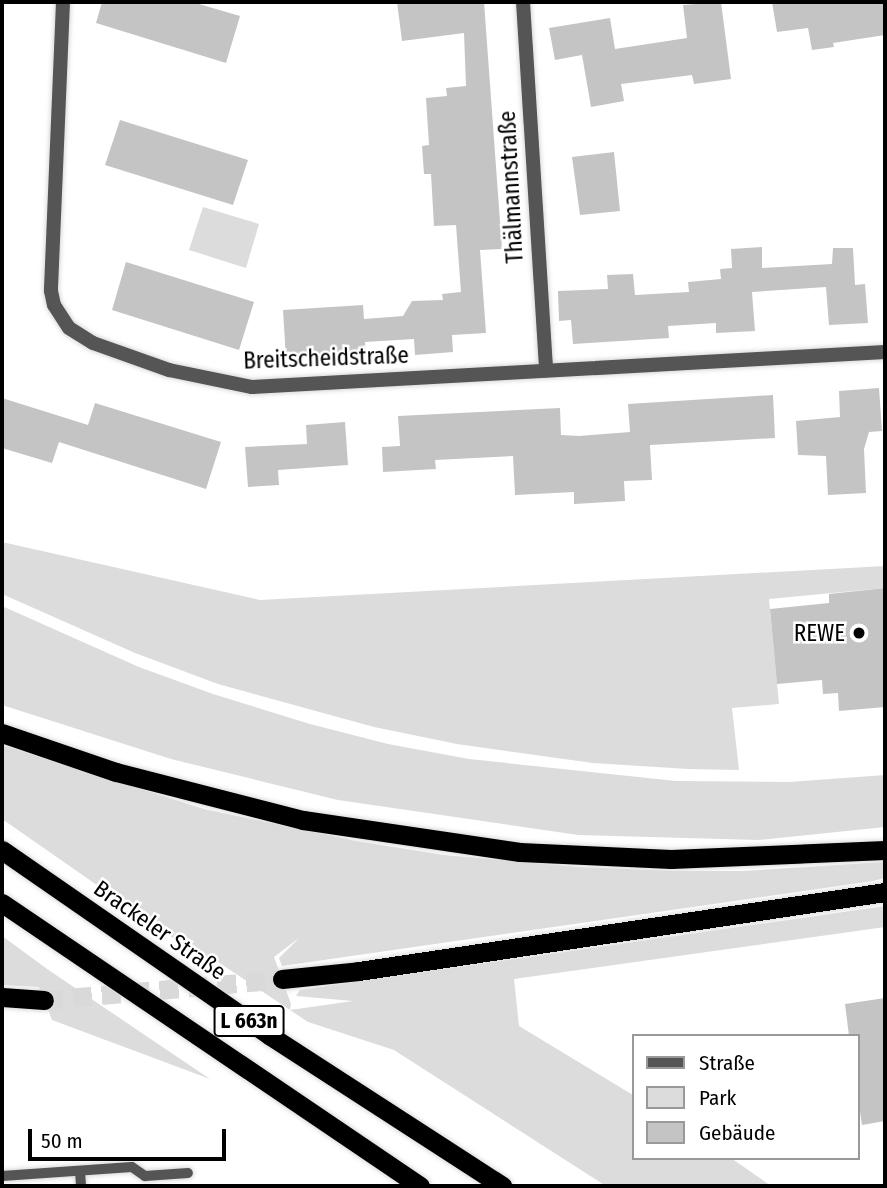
<!DOCTYPE html>
<html>
<head>
<meta charset="utf-8">
<style>
	body { margin:0 }
	#map { position:relative; width:887px; height:1188px; overflow:hidden; background:#fff; font-family:"Fira Sans Condensed",sans-serif }
	div>[style] { position:absolute }
	[style*='--x'] { left:calc(var(--x)*1px); top:calc(var(--y)*1px); width:calc(var(--w)*1px); rotate:calc(var(--a)*1deg) }
	.green>* { inset:0; background:#dcdcdc }
	.building>* { inset:0; background:#c4c4c4 }
	.trunk-tunnel>* { height:19px; margin-top:-9.5px; transform-origin:0; background:repeating-linear-gradient(90deg,#d9d9d9 0 19px,transparent 0 29px) }
	.roads { filter:drop-shadow(0 0 2px #dbdbdb) drop-shadow(0 0 2px #dbdbdb) }
	.service>* { height:10px; margin:-5px; padding:0 5px; transform-origin:5px; border-radius:5px; background:#555 }
	.minor>* { height:14px; margin:-7px; padding:0 7px; transform-origin:7px; border-radius:7px; background:#555 }
	.trunk>* { height:19px; margin:-9.5px; padding:0 9.5px; transform-origin:9.5px; border-radius:9.5px; background:#000 }
	.dots>* { width:19px; height:19px; translate:-50% -50%; box-sizing:border-box; border:4px solid #fff; border-radius:50% }
	span { translate:-50% -50%; white-space:nowrap; text-align:center; line-height:1.15; -webkit-text-stroke:5px #fff; paint-order:stroke }
	.shield-label span { padding:2px 5px; background:#fff; border:2px solid; border-radius:5px; -webkit-text-stroke-width:0 }
	.shield-label { font-size:21px; color:#000; font-weight:700 }
	.street-label { font-size:23px; color:#000 }
	.poi-label { font-size:23px; color:#000 }
	.right { translate:-100% -50%; text-align:right }
	.frame { position:absolute; inset:0; border:4px solid #000; pointer-events:none }
	.legend { position:absolute; left:632px; top:1034px; width:228px; height:126px; box-sizing:border-box; background:#fff; border:2px solid #999; margin:0; padding:9px 12px; list-style:none; font-size:21px; color:#000 }
	.legend li { display:flex; align-items:center; gap:14px; height:35px }
	.legend b { width:35px; border:2px solid #999 }
	.scale { position:absolute; left:28px; top:1129px; width:198px; height:32px; box-sizing:border-box; border:4px solid #000; border-top:0; padding-left:9px; font-size:21px; line-height:24px; white-space:nowrap; color:#000; -webkit-text-stroke:5px #fff; paint-order:stroke }
</style>
</head>
<body>
<div id="map">
	<div class="green">
		<div style="clip-path:polygon(203px 207px,259px 224px,246px 268px,189px 250px)"></div>
		<div style="clip-path:polygon(2px 542px,260px 600px,885px 566px,885px 588px,769px 599px,779px 704px,732px 708px,739px 770px,688px 769px,593px 763px,457px 744px,374px 727px,218px 684px,135px 653px,2px 594px)"></div>
		<div style="clip-path:polygon(2px 606px,139px 667px,213px 694px,310px 724px,388px 744px,469px 759px,676px 781px,789px 782px,885px 775px,885px 827px,759px 840px,578px 835px,338px 800px,171px 759px,2px 705px)"></div>
		<div style="clip-path:polygon(2px 745px,204px 809px,356px 841px,444px 855px,578px 867px,674px 871px,743px 871px,885px 862px,885px 878px,873px 881px,282px 966px,279px 958px,299px 938px,274px 957px,291px 1004px,290px 1010px,353px 1001px,296px 996px,300px 990px,885px 906px,885px 927px,514px 979px,519px 1026px,633px 1095px,633px 1158px,731px 1158px,771px 1186px,606px 1186px,394px 1050px,308px 1022px,212px 958px,209px 963px,2px 819px)"></div>
		<div style="clip-path:polygon(2px 936px,50px 971px,210px 1079px,52px 1020px,39px 987px,2px 985px)"></div>
	</div>
	<div class="building">
		<div style="clip-path:polygon(102px 2px,192px 2px,240px 16px,226px 63px,96px 23px)"></div>
		<div style="clip-path:polygon(397px 2px,484px 2px,502px 249px,480px 250px,486px 333px,452px 335px,453px 352px,415px 355px,414px 339px,365px 342px,366px 354px,286px 359px,283px 310px,363px 305px,364px 319px,403px 316px,412px 301px,443px 300px,442px 294px,461px 292px,456px 225px,434px 226px,431px 174px,424px 174px,422px 146px,429px 145px,426px 98px,447px 96px,446px 88px,466px 86px,464px 33px,402px 41px)"></div>
		<div style="clip-path:polygon(721px 2px,731px 79px,694px 84px,692px 75px,621px 84px,624px 101px,591px 107px,582px 55px,555px 60px,549px 28px,610px 18px,615px 49px,687px 38px,683px 5px)"></div>
		<div style="clip-path:polygon(772px 2px,885px 2px,885px 35px,833px 43px,834px 47px,812px 50px,808px 28px,777px 32px)"></div>
		<div style="clip-path:polygon(120px 120px,248px 160px,233px 205px,105px 165px)"></div>
		<div style="clip-path:polygon(614px 152px,620px 211px,580px 215px,572px 157px)"></div>
		<div style="clip-path:polygon(762px 247px,762px 268px,832px 264px,833px 248px,853px 248px,855px 285px,865px 284px,868px 323px,829px 325px,826px 287px,752px 292px,755px 331px,716px 333px,716px 323px,668px 326px,669px 338px,573px 344px,571px 320px,559px 321px,558px 291px,608px 289px,607px 275px,633px 274px,635px 295px,689px 292px,688px 282px,721px 279px,720px 269px,732px 268px,731px 249px)"></div>
		<div style="clip-path:polygon(126px 262px,254px 302px,239px 350px,112px 310px)"></div>
		<div style="clip-path:polygon(879px 388px,882px 431px,869px 432px,864px 449px,866px 493px,828px 495px,826px 456px,798px 455px,796px 421px,840px 417px,839px 391px)"></div>
		<div style="clip-path:polygon(773px 395px,775px 438px,650px 445px,652px 480px,624px 481px,625px 501px,574px 504px,574px 492px,515px 495px,513px 456px,435px 460px,436px 469px,383px 472px,382px 447px,400px 446px,398px 416px,560px 408px,561px 435px,579px 436px,630px 432px,628px 404px)"></div>
		<div style="clip-path:polygon(2px 398px,88px 425px,95px 403px,221px 442px,206px 489px,59px 442px,52px 463px,2px 448px)"></div>
		<div style="clip-path:polygon(345px 422px,348px 465px,278px 470px,279px 485px,248px 487px,245px 447px,307px 444px,306px 425px)"></div>
		<div style="clip-path:polygon(885px 588px,885px 707px,839px 711px,838px 693px,823px 694px,822px 680px,777px 684px,770px 609px,829px 603px,829px 594px)"></div>
		<div style="clip-path:polygon(885px 998px,885px 1121px,862px 1125px,857px 1091px,857px 1036px,849px 1036px,845px 1004px)"></div>
	</div>
	<div class="trunk-tunnel">
		<div style="--x:44;--y:1000;--w:239;--a:-5"></div>
	</div>
	<div class="roads">
		<div class="service">
			<div style="--x:80;--y:1171;--w:15;--a:86"></div>
			<div style="--x:2;--y:1176;--w:130;--a:-4"></div>
			<div style="--x:132;--y:1167;--w:16;--a:35"></div>
			<div style="--x:145;--y:1176;--w:43;--a:-4"></div>
		</div>
		<div class="minor">
			<div style="--x:63;--y:2;--w:289;--a:92.4"></div>
			<div style="--x:51;--y:291;--w:14;--a:78"></div>
			<div style="--x:54;--y:305;--w:27;--a:57"></div>
			<div style="--x:69;--y:328;--w:28;--a:32"></div>
			<div style="--x:93;--y:343;--w:81;--a:19.6"></div>
			<div style="--x:169;--y:370;--w:85;--a:11.6"></div>
			<div style="--x:252;--y:387;--w:634;--a:-3.16"></div>
			<div style="--x:523;--y:2;--w:369;--a:86.4"></div>
		</div>
		<div class="trunk">
			<div style="--x:2;--y:733;--w:120;--a:18.9"></div>
			<div style="--x:116;--y:772;--w:193;--a:14.4"></div>
			<div style="--x:303;--y:820;--w:219;--a:8.4"></div>
			<div style="--x:520;--y:852;--w:151;--a:2.7"></div>
			<div style="--x:671;--y:859;--w:214;--a:-2.4"></div>
			<div style="--x:2;--y:850;--w:325;--a:34.7"></div>
			<div style="--x:269;--y:1035;--w:278;--a:32.9"></div>
			<div style="--x:2;--y:903;--w:505;--a:34.1"></div>
			<div style="--x:282;--y:979;--w:77;--a:-5.9"></div>
			<div style="--x:359;--y:971;--w:532;--a:-8.54"></div>
			<div style="--x:2;--y:997;--w:42;--a:4.1"></div>
		</div>
	</div>
	<div class="dots">
		<div style="left:859px;top:633px;background:#000"></div>
	</div>
	<div class="shield-label">
		<span style="left:249px;top:1021px">L 663n</span>
	</div>
	<div class="street-label">
		<span style="left:511px;top:187px;rotate:-93deg">Thälmannstraße</span>
		<span style="left:326px;top:358px;rotate:-2deg">Breitscheidstraße</span>
		<span style="left:160px;top:930px;rotate:35deg">Brackeler Straße</span>
	</div>
	<div class="poi-label">
		<span class="right" style="left:845px;top:633px">REWE</span>
	</div>
	<div class="frame"></div>
	<ul class="legend">
	<li><b style="height:9px;background:#555"></b>Straße</li>
	<li><b style="height:19px;background:#dcdcdc"></b>Park</li>
	<li><b style="height:19px;background:#c4c4c4"></b>Gebäude</li>
	</ul>
	<div class="scale">50 m</div>
</div>
</body>
</html>
